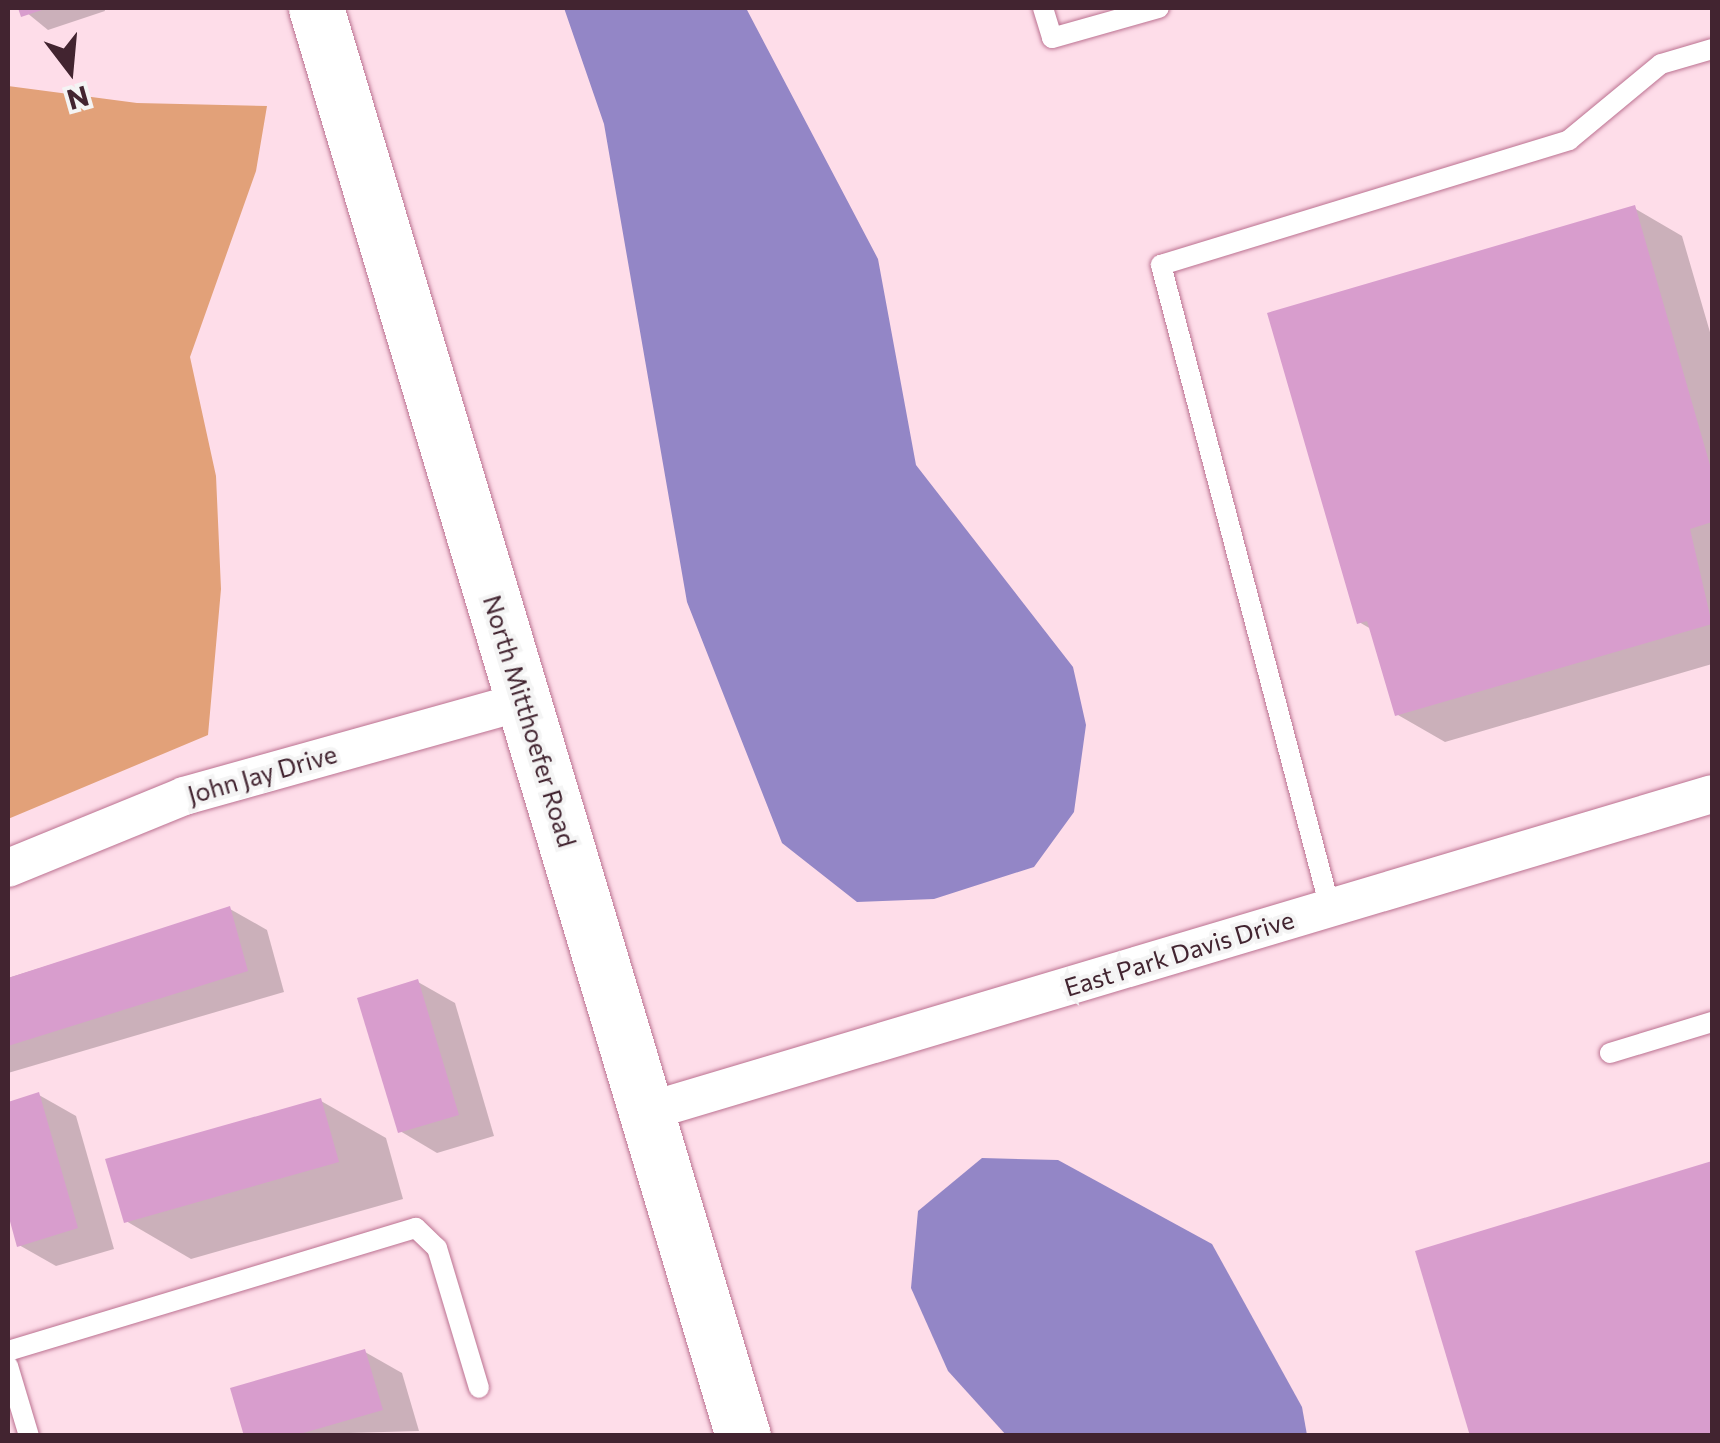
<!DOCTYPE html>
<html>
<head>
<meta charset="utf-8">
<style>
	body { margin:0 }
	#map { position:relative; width:1720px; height:1443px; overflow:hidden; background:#fedde9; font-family:Commissioner,sans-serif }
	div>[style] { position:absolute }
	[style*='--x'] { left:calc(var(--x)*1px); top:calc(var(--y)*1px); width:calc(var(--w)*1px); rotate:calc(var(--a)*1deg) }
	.forest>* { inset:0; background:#e2a179 }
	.water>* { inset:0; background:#9386c6 }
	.shadow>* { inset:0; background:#0003 }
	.building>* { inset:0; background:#d89dcd }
	.roads { filter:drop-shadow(0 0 2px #bb7291) drop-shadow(0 0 2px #bb7291) }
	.lane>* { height:20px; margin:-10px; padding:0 10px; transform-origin:10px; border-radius:10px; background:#fff }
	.street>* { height:38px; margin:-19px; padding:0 19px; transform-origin:19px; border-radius:19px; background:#fff }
	.secondary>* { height:55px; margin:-27.5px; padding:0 27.5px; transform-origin:27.5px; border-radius:27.5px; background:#fff }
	span { translate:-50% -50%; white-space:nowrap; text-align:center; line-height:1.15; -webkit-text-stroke:8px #f4f4f4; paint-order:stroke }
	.street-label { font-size:25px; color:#422430 }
	.frame { position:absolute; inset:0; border:10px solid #422430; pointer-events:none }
	.north { position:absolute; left:20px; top:20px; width:100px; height:100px; -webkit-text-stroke:8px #f4f4f4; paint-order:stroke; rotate:164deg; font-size:28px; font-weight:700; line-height:40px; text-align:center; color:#422430 }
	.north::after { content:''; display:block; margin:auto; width:35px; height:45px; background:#422430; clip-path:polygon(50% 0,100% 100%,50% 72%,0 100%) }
</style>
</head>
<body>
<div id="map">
	<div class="forest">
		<div style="clip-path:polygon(8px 86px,137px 103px,267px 106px,256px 171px,190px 357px,216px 476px,221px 589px,208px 735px,8px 819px)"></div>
	</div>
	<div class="water">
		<div style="clip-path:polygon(564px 8px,746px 8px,878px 259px,916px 465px,1073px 667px,1086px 725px,1074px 812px,1034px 867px,934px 899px,857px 902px,782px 843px,687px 602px,604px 124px)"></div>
		<div style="clip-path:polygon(982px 1158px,1058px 1160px,1212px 1244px,1302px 1407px,1307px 1435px,1006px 1435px,948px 1371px,911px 1288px,918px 1211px)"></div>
	</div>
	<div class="shadow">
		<div style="clip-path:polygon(21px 8px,104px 8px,105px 11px,48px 30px)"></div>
		<div style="clip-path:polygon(1634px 208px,1682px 236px,1712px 339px,1712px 664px,1445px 742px,1398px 715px,1371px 629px,1359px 622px)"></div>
		<div style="clip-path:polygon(230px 909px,267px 930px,284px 992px,8px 1073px,8px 978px)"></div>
		<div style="clip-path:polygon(418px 982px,455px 1003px,494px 1136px,437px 1153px,400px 1131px)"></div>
		<div style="clip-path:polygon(39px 1095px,76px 1116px,114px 1249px,56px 1266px,19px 1245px,8px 1205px,8px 1104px)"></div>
		<div style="clip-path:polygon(321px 1101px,386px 1138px,403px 1199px,191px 1259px,126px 1221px)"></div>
		<div style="clip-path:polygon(1712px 1164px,1712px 1436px,1473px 1436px,1418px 1252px)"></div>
		<div style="clip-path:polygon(365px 1352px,402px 1373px,419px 1431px,246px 1436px)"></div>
	</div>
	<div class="building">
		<div style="clip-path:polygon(18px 8px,48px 8px,21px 17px)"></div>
		<div style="clip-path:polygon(1635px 205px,1712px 472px,1712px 522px,1690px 529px,1712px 624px,1395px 716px,1367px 621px,1357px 624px,1267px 313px)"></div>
		<div style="clip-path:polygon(230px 906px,248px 971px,8px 1046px,8px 978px)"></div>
		<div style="clip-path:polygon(418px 979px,459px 1115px,398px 1133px,357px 998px)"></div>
		<div style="clip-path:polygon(39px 1092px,78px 1228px,17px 1247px,8px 1214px,8px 1102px)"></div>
		<div style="clip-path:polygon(321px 1098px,339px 1162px,124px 1223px,105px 1159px)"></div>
		<div style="clip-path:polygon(1712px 1161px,1712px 1436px,1470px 1436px,1415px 1251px)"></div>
		<div style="clip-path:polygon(365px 1349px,383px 1410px,293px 1436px,244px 1436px,230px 1388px)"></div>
	</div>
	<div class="roads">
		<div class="lane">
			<div style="--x:1043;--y:8;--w:31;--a:73"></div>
			<div style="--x:1052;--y:38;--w:111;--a:-15.7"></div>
			<div style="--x:1330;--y:908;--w:665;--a:-104.73"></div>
			<div style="--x:1161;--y:265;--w:427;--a:-17"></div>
			<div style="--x:1569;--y:140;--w:119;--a:-39.6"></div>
			<div style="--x:1661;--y:64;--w:53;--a:-16.4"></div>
			<div style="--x:1610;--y:1053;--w:107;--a:-16.9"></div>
			<div style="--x:8;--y:1351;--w:426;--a:-16.8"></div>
			<div style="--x:416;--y:1228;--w:29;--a:44"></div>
			<div style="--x:437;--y:1248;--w:146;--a:73.3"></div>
			<div style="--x:8;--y:1366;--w:73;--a:73.3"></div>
		</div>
		<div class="street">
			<div style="--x:8;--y:868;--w:190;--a:-22.2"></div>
			<div style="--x:184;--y:796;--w:353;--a:-15.6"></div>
			<div style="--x:646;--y:1112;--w:1112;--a:-16.61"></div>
		</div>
		<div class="secondary">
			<div style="--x:316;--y:8;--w:1490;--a:73.35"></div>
		</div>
	</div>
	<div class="street-label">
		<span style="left:530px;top:721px;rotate:73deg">North Mitthoefer Road</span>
		<span style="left:262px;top:774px;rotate:-16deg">John Jay Drive</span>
		<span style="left:1179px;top:953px;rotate:-17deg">East Park Davis Drive</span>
	</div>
	<div class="frame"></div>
	<div class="north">N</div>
</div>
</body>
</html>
